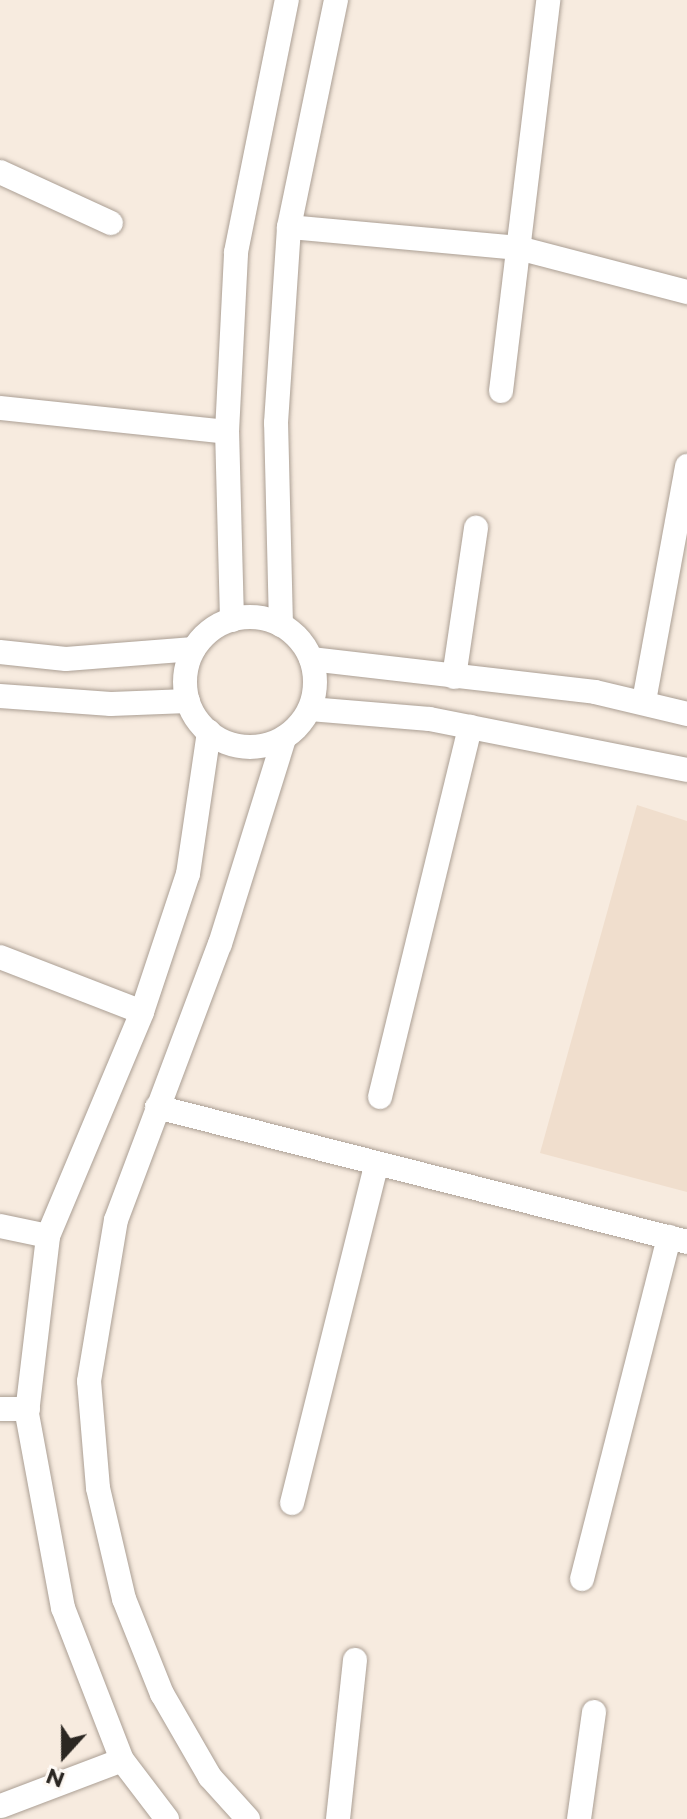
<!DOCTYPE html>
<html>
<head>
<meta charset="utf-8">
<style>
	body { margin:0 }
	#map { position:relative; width:687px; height:1819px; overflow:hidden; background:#f7ebdf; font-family:Montserrat,sans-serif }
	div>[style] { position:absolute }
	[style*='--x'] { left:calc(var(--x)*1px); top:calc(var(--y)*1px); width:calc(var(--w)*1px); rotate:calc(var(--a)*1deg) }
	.built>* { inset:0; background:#f0decd }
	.roads { filter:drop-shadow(0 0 2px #ab9f94) drop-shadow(0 0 2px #ab9f94) }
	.street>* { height:24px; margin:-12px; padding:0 12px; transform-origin:12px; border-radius:12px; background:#fff }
	.street>.ring { margin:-12px; padding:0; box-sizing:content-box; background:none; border:24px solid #fff; border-radius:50% }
	span { translate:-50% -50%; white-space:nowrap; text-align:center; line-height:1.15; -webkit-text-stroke:7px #fef9f4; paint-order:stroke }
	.north { position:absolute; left:24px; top:1715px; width:80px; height:80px; -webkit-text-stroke:6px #fef9f4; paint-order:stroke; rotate:201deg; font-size:22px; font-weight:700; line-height:32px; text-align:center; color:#2b2722 }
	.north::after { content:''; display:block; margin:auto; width:28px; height:36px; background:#2b2722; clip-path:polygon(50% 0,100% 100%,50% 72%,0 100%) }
</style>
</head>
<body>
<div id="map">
	<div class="built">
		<div style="clip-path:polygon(637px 805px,687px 821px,687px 1192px,540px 1153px)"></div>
	</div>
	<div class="roads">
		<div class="street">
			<div style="--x:0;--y:172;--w:122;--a:24.7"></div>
			<div style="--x:289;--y:227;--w:230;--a:5.2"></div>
			<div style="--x:518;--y:248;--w:175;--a:14.6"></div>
			<div style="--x:501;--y:391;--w:394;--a:-83.1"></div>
			<div style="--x:0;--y:408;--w:228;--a:6"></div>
			<div class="ring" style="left:185px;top:617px;width:106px;height:106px"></div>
			<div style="--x:232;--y:620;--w:188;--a:-91.5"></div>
			<div style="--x:227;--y:432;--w:180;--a:-87.1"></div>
			<div style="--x:236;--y:252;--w:257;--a:-78.6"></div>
			<div style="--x:281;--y:625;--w:202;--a:-91.4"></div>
			<div style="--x:276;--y:423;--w:196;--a:-86.2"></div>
			<div style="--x:289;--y:227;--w:232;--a:-78.3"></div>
			<div style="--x:0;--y:652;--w:66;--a:6.1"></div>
			<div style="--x:66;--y:659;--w:128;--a:-4.5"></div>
			<div style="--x:311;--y:659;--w:286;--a:6.6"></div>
			<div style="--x:595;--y:692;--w:95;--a:13.4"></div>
			<div style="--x:454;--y:677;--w:151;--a:-81.6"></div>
			<div style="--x:0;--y:696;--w:111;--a:4.1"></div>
			<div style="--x:111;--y:704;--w:77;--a:-2.2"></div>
			<div style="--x:644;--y:701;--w:239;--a:-79.6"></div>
			<div style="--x:310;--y:709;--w:120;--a:4.8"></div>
			<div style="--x:430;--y:719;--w:262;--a:11.2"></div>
			<div style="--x:0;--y:957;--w:152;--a:21.2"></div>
			<div style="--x:380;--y:1097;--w:381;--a:-76.3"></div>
			<div style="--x:157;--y:1107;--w:547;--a:14.29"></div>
			<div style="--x:0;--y:1226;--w:49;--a:11.8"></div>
			<div style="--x:0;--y:1409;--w:28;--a:0"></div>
			<div style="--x:292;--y:1503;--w:350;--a:-76"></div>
			<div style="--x:582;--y:1579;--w:353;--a:-75.7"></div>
			<div style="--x:1;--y:1806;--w:129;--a:-20.8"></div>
			<div style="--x:167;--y:1819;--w:74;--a:-127.3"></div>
			<div style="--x:122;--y:1760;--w:163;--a:-111.2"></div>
			<div style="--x:63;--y:1608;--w:198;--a:-100.5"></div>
			<div style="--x:27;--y:1413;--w:178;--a:-83.2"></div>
			<div style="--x:48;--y:1236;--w:243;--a:-67.2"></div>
			<div style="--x:142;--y:1012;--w:145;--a:-71.6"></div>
			<div style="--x:188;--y:874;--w:144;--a:-81.6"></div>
			<div style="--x:248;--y:1819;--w:57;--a:-132.1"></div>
			<div style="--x:210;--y:1777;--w:96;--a:-120"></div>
			<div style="--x:162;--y:1694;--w:102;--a:-111.8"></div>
			<div style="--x:124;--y:1599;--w:114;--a:-103.2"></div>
			<div style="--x:98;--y:1488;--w:107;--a:-94.8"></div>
			<div style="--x:89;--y:1381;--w:163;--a:-80.5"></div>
			<div style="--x:116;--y:1220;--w:295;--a:-69.4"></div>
			<div style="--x:220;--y:944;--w:216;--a:-72.7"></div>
			<div style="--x:338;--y:1819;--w:160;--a:-83.9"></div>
			<div style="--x:579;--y:1819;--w:108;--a:-82"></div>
		</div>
	</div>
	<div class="north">N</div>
</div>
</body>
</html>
